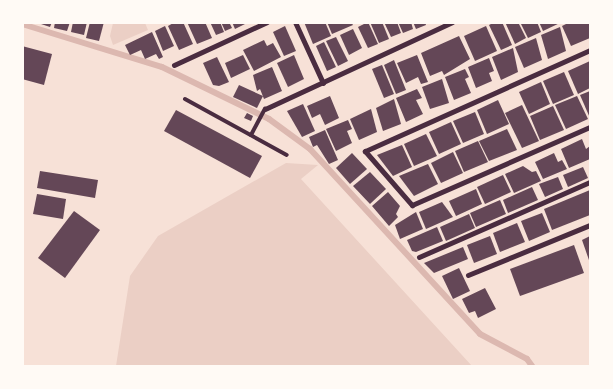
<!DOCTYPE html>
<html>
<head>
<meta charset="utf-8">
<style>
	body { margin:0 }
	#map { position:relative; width:613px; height:389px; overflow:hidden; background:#f7e1d7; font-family:Manrope,sans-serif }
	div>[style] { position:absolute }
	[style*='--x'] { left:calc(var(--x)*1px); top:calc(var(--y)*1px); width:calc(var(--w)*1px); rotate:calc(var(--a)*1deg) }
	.green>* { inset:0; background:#ebcfc5 }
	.stream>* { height:6px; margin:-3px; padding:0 3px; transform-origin:3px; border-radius:3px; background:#dcb8b0 }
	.building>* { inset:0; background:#644757 }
	.service>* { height:4px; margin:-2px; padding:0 2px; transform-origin:2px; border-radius:2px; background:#4a2c40 }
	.minor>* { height:5px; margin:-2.5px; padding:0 2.5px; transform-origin:2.5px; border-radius:2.5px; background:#4a2c40 }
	span { translate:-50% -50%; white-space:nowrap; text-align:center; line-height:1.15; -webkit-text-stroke:5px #fffaf5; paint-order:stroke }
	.frame { position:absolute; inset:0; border:24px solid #fffaf5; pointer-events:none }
</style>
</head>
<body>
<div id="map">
	<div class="green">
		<div style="clip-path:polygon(113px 23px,145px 23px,148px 30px,113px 45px,110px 36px)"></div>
		<div style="clip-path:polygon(286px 163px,318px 165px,301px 179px,472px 366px,116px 366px,130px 276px,158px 236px)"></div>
	</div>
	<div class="stream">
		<div style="--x:22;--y:24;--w:146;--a:17.1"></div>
		<div style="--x:162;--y:67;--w:119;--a:25.9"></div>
		<div style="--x:269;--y:119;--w:51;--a:36.2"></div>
		<div style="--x:310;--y:149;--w:251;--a:47.4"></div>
		<div style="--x:480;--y:334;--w:53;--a:28"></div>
		<div style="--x:527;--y:359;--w:9;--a:54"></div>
	</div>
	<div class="building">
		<div style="clip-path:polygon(35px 22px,52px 22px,50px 27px)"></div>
		<div style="clip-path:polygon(55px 22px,70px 22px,67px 31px,54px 28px)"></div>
		<div style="clip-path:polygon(73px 22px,87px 22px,84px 35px,71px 32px)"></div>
		<div style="clip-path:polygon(90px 22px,104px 22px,99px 41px,86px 38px)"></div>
		<div style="clip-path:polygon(175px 22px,183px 22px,193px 44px,179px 50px,168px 26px)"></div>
		<div style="clip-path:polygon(187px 22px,205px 22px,212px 38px,197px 44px)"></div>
		<div style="clip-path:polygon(210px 22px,220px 22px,224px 32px,216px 35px)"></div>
		<div style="clip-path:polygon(221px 22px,229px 22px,232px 28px,225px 31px)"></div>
		<div style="clip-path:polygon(232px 22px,249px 22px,235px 29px)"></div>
		<div style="clip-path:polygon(304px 22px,325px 22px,331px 36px,313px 44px)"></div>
		<div style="clip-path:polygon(327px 22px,351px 22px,353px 25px,332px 34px)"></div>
		<div style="clip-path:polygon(368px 22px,378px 44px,368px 48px,358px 27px)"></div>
		<div style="clip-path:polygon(370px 22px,382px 22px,389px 39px,379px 43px)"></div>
		<div style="clip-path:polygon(384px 22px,397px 22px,401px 33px,391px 37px)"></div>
		<div style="clip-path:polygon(398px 22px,411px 22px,413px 29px,403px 33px)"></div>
		<div style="clip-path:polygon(413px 22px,425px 22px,426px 25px,416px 29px)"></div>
		<div style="clip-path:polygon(495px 22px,502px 22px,512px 45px,501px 50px,489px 25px)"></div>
		<div style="clip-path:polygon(505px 22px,518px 22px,526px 38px,515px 44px)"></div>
		<div style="clip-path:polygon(520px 22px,537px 22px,541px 32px,528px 38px)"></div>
		<div style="clip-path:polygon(539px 22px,562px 22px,543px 31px)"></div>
		<div style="clip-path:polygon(570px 22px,590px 22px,590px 38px,571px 46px,562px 26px)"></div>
		<div style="clip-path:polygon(165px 26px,174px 46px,163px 51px,155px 31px)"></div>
		<div style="clip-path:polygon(285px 26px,296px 51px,284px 56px,273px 32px)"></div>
		<div style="clip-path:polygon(486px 26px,497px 51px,475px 61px,464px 36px)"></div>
		<div style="clip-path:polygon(560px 27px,566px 51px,548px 59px,541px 35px)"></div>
		<div style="clip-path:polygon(353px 29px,362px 48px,349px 55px,340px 35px)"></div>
		<div style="clip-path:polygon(152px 32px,163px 57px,159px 59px,156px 54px,145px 59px,141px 50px,130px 55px,125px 45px)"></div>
		<div style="clip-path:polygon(459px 36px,470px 59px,444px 75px,442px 71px,430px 76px,421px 53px)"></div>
		<div style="clip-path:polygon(336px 37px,348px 61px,338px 66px,326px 41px)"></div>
		<div style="clip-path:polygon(536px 38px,542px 60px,524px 68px,515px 47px)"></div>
		<div style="clip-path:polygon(264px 40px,267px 46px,273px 43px,281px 57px,254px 71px,243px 50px)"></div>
		<div style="clip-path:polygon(324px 42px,336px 67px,327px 71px,316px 46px)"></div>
		<div style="clip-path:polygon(22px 46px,52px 54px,44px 85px,22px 79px)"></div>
		<div style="clip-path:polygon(513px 48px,518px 72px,501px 80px,492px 57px)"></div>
		<div style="clip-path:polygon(243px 55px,250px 69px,231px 78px,225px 63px)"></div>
		<div style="clip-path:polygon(294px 55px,304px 79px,288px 87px,277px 63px)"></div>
		<div style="clip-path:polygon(417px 55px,428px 82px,421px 84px,418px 77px,406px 83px,397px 63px)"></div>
		<div style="clip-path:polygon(217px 57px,229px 82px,219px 86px,213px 85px,203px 63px)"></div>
		<div style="clip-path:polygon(489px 58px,494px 71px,489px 73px,492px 81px,476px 88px,468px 67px)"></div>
		<div style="clip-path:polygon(394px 60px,406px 90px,396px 94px,384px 65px)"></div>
		<div style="clip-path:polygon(590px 61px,590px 88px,578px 94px,568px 71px)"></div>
		<div style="clip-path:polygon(382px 65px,394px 94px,384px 98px,372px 69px)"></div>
		<div style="clip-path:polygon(272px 67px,282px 91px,264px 99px,260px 89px,257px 91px,253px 75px)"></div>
		<div style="clip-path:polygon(465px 69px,469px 77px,465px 79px,471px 93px,454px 100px,445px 77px)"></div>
		<div style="clip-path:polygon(564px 72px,574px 95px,553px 104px,543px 81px)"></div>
		<div style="clip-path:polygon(442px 79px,449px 103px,430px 109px,422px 87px)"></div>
		<div style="clip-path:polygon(541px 82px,550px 104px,529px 114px,519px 92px)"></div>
		<div style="clip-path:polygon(239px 85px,263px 96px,257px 108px,233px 97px)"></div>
		<div style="clip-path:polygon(417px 89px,422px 98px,416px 100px,423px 114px,406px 122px,396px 98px)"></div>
		<div style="clip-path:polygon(590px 91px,590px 118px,580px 95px)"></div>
		<div style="clip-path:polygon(330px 96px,339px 118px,325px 125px,320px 114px,312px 118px,307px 106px)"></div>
		<div style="clip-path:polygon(577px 96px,588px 119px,566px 129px,555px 105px)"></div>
		<div style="clip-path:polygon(394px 99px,401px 124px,383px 131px,376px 108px)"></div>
		<div style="clip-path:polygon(498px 100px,509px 124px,487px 134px,477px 110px)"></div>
		<div style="clip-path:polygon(303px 104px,315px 131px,302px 137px,287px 111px)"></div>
		<div style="clip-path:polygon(522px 105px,539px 141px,522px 148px,505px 113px)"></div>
		<div style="clip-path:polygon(553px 106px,564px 130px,540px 140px,530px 116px)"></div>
		<div style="clip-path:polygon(371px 109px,377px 132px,359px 140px,350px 119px)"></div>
		<div style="clip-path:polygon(176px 110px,262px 156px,250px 178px,164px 131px)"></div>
		<div style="clip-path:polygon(475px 112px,484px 134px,463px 143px,453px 121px)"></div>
		<div style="clip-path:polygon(247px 113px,253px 116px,251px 121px,244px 118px)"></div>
		<div style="clip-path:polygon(348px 120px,352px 129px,347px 131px,352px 143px,336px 151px,326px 129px)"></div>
		<div style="clip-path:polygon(451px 122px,461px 144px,439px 154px,429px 132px)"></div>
		<div style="clip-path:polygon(507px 129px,517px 150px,489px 161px,479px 141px)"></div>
		<div style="clip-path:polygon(325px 130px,338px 160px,329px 164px,317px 145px,313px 147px,309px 137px)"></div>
		<div style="clip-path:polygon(426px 134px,437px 156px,414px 166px,404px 144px)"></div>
		<div style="clip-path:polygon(582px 139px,586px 149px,590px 146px,590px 159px,569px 168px,561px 149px)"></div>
		<div style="clip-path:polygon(478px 141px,488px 162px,464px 172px,455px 151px)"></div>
		<div style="clip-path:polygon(402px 145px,412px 167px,393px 176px,377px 155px)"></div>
		<div style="clip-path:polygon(453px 152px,463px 173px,441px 183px,431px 163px)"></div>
		<div style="clip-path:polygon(352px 153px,367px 169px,350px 184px,336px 168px)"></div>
		<div style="clip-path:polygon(554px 153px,558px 162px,562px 160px,567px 169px,543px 179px,535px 162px)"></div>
		<div style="clip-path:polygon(428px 164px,438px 184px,414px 196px,399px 176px)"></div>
		<div style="clip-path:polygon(523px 166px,532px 172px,536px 171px,541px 181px,514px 193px,505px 174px)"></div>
		<div style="clip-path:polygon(583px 167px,588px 178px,568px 187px,563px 175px)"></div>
		<div style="clip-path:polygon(40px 171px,98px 180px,95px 198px,37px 188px)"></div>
		<div style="clip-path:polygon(370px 172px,386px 189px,370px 204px,353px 186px)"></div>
		<div style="clip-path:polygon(503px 175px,511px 192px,485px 204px,477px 187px)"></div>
		<div style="clip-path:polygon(558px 177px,563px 189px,545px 197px,539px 184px)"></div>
		<div style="clip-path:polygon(532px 187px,538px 200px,508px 213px,503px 200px)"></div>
		<div style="clip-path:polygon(476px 189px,482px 204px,456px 216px,449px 201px)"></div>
		<div style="clip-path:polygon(590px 190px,590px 215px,552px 230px,544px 209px)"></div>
		<div style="clip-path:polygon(388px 192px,400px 206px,396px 214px,398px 217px,389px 226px,372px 206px)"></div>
		<div style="clip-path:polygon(37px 194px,66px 199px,63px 219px,33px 214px)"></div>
		<div style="clip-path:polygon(500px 200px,506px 214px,476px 227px,470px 213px)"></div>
		<div style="clip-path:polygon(442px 202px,453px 217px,426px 229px,419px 212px)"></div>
		<div style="clip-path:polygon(74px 211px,100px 230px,65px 278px,38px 258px)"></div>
		<div style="clip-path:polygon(416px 212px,423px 229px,400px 239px,395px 225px)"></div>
		<div style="clip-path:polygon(542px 213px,550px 232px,529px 241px,521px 221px)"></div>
		<div style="clip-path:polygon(469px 214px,475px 228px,446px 241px,440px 227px)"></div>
		<div style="clip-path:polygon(517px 223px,525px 242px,500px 252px,493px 233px)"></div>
		<div style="clip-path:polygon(437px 227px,443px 241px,416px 252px,412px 251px,407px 240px)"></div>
		<div style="clip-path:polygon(490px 236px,497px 254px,474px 263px,467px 245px)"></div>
		<div style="clip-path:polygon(590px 236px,590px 263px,582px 240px)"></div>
		<div style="clip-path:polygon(574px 245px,584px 273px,520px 296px,510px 269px)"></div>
		<div style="clip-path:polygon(463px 247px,468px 259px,434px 273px,424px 263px)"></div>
		<div style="clip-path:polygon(459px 268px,470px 291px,453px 299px,442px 276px)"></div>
		<div style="clip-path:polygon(485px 288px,496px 309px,478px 318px,475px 311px,469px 313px,462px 299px)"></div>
	</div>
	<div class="service">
		<div style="--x:185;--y:99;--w:116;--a:28.8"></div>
		<div style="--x:251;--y:135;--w:30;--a:-62"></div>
	</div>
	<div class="minor">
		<div style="--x:295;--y:22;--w:67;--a:65.3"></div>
		<div style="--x:590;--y:50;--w:247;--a:155.8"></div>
		<div style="--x:365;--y:151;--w:72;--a:49"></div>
		<div style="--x:412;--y:205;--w:194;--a:-23.7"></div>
		<div style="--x:174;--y:65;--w:102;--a:-24.8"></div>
		<div style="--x:265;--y:109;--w:206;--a:-24.9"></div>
		<div style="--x:419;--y:257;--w:187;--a:-23.7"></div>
		<div style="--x:468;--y:275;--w:132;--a:-22.3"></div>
	</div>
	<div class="frame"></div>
</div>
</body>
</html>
